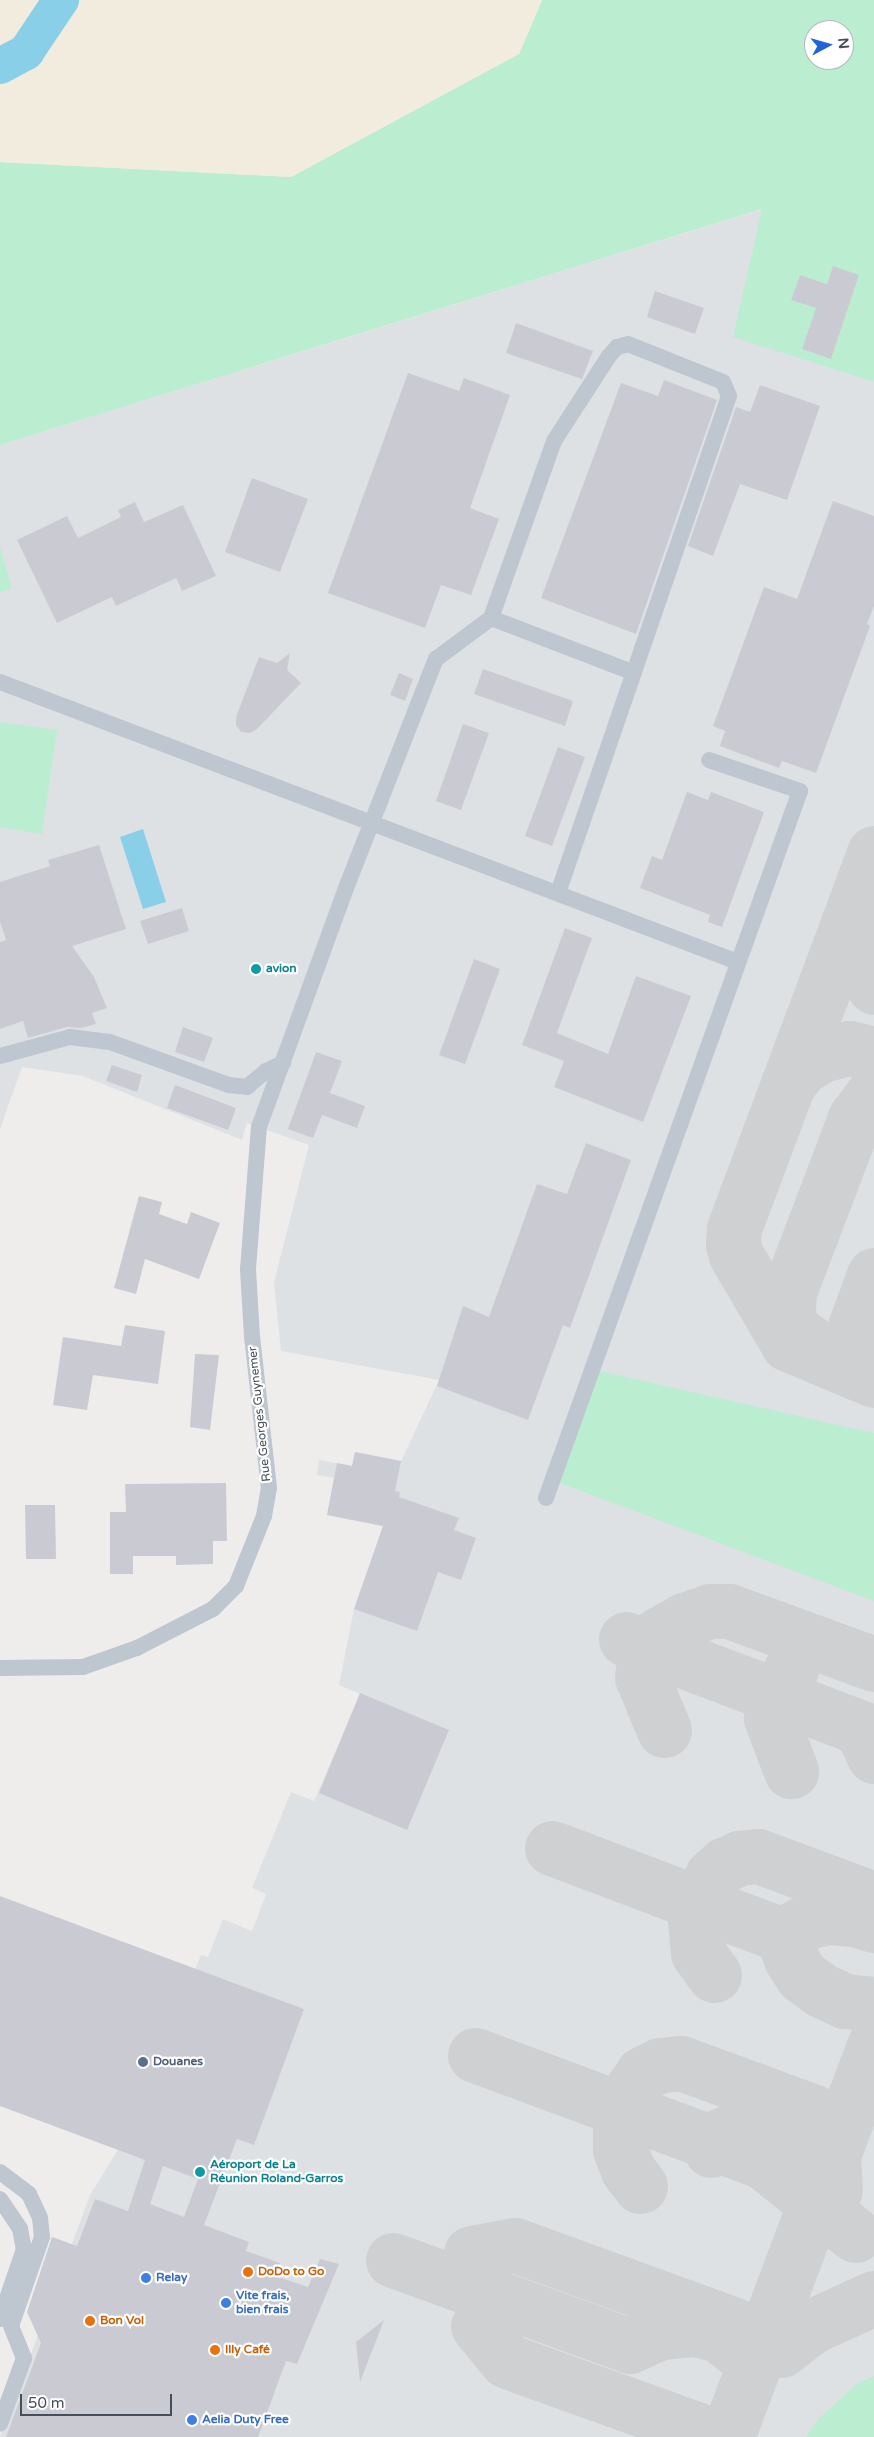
<!DOCTYPE html>
<html>
<head>
<meta charset="utf-8">
<style>
	body { margin:0 }
	#map { position:relative; width:874px; height:2437px; overflow:hidden; background:#efedec; font-family:"Varela Round",sans-serif }
	div>[style] { position:absolute }
	[style*='--x'] { left:calc(var(--x)*1px); top:calc(var(--y)*1px); width:calc(var(--w)*1px); rotate:calc(var(--a)*1deg) }
	.airport>* { inset:0; background:#dee1e4 }
	.green>* { inset:0; background:#bbedd1 }
	.sand>* { inset:0; background:#f1ecdd }
	.water>* { inset:0; background:#8acfe8 }
	.river>* { height:36px; margin:-18px; padding:0 18px; transform-origin:18px; border-radius:18px; background:#8acfe8 }
	.taxiway>* { height:55px; margin:-27.5px; padding:0 27.5px; transform-origin:27.5px; border-radius:27.5px; background:#cfd0d2 }
	.building>* { inset:0; background:#cacbd2 }
	.minor>* { height:16px; margin:-8px; padding:0 8px; transform-origin:8px; border-radius:8px; background:#bec6cf }
	.dots>* { width:14px; height:14px; translate:-50% -50%; box-sizing:border-box; border:2px solid #fff; border-radius:50% }
	span { translate:-50% -50%; white-space:nowrap; text-align:center; line-height:1.15; -webkit-text-stroke:4.5px #fff; paint-order:stroke }
	.culture-label { font-size:12px; color:#0d838f; font-weight:700 }
	.left { translate:0 -50%; text-align:left }
	.street-label { font-size:12px; color:#464f59 }
	.service-label { font-size:12px; color:#4e5e75; font-weight:700 }
	.food-label { font-size:12px; color:#c56008; font-weight:700 }
	.shop-label { font-size:12px; color:#366cbe; font-weight:700 }
	.north { position:absolute; left:804px; top:20px; width:50px; height:50px; box-sizing:border-box; background:#fff; border:1px solid #b5b9bd; border-radius:50%; rotate:84deg; font-size:14px; font-weight:700; line-height:20px; text-align:center; color:#464f59 }
	.north::after { content:''; display:block; margin:auto; width:18px; height:22px; background:#1f65d7; clip-path:polygon(50% 0,100% 100%,50% 72%,0 100%) }
	.scale { position:absolute; left:20px; top:2394px; width:152px; height:22px; box-sizing:border-box; border:2px solid #464f59; border-top:0; padding-left:6px; font-size:15px; line-height:18px; white-space:nowrap; color:#464f59; -webkit-text-stroke:4px #fff; paint-order:stroke }
</style>
</head>
<body>
<div id="map">
	<div class="airport">
		<div style="clip-path:polygon(874px 170px,874px 2437px,0 2437px,90px 2195px,131px 2128px,201px 1955px,208px 1957px,223px 1919px,252px 1931px,266px 1894px,252px 1888px,291px 1792px,314px 1801px,360px 1694px,339px 1685px,354px 1609px,383px 1526px,327px 1515px,334px 1478px,317px 1475px,319px 1460px,352px 1466px,355px 1452px,401px 1461px,439px 1380px,281px 1351px,274px 1282px,309px 1145px,247px 1123px,242px 1140px,83px 1076px,22px 1067px,0 1129px,0 445px,763px 209px)"></div>
	</div>
	<div class="green">
		<div style="clip-path:polygon(evenodd,542px 0,874px 0,874px 382px,733px 337px,762px 209px,0 445px,0 162px,291px 177px,519px 54px,542px 0,814px 30px,844px 30px,844px 60px,814px 60px,814px 30px,542px 0,833px 267px,859px 275px,831px 359px,802px 349px,816px 308px,791px 300px,800px 275px,827px 284px,833px 267px)"></div>
		<div style="clip-path:polygon(0 547px,12px 588px,0 592px)"></div>
		<div style="clip-path:polygon(0 722px,57px 730px,42px 834px,0 827px)"></div>
		<div style="clip-path:polygon(586px 1368px,874px 1433px,874px 1601px,560px 1483px)"></div>
		<div style="clip-path:polygon(874px 2376px,874px 2437px,806px 2437px,818px 2419px,857px 2384px)"></div>
	</div>
	<div class="sand">
		<div style="clip-path:polygon(0 0,542px 0,519px 54px,291px 177px,0 162px)"></div>
	</div>
	<div class="water">
		<div style="clip-path:polygon(143px 829px,166px 902px,143px 909px,120px 837px)"></div>
	</div>
	<div class="river">
		<div style="--x:0;--y:66;--w:30;--a:-28"></div>
		<div style="--x:26;--y:52;--w:63;--a:-56.1"></div>
	</div>
	<div class="taxiway">
		<div style="--x:874;--y:853;--w:72;--a:110.2"></div>
		<div style="--x:849;--y:921;--w:17;--a:97"></div>
		<div style="--x:847;--y:938;--w:56;--a:61.1"></div>
		<div style="--x:849;--y:921;--w:329;--a:110.5"></div>
		<div style="--x:734;--y:1229;--w:15;--a:94"></div>
		<div style="--x:733;--y:1244;--w:11;--a:75"></div>
		<div style="--x:736;--y:1255;--w:103;--a:59.7"></div>
		<div style="--x:788;--y:1344;--w:93;--a:22.7"></div>
		<div style="--x:788;--y:1084;--w:22;--a:-51"></div>
		<div style="--x:802;--y:1067;--w:22;--a:-32"></div>
		<div style="--x:821;--y:1055;--w:29;--a:-14"></div>
		<div style="--x:849;--y:1048;--w:26;--a:13"></div>
		<div style="--x:874;--y:1275;--w:64;--a:110.1"></div>
		<div style="--x:852;--y:1335;--w:27;--a:80"></div>
		<div style="--x:857;--y:1362;--w:24;--a:45"></div>
		<div style="--x:812;--y:1344;--w:24;--a:-144"></div>
		<div style="--x:793;--y:1330;--w:16;--a:-108"></div>
		<div style="--x:788;--y:1315;--w:23;--a:-88"></div>
		<div style="--x:789;--y:1292;--w:186;--a:-69.2"></div>
		<div style="--x:855;--y:1118;--w:31;--a:-53"></div>
		<div style="--x:626;--y:1639;--w:251;--a:20.7"></div>
		<div style="--x:861;--y:1728;--w:31;--a:65"></div>
		<div style="--x:791;--y:1669;--w:53;--a:112.2"></div>
		<div style="--x:771;--y:1718;--w:57;--a:69.3"></div>
		<div style="--x:664;--y:1730;--w:57;--a:-112.5"></div>
		<div style="--x:642;--y:1677;--w:22;--a:-82"></div>
		<div style="--x:645;--y:1655;--w:24;--a:-57"></div>
		<div style="--x:658;--y:1635;--w:30;--a:-30"></div>
		<div style="--x:684;--y:1620;--w:28;--a:-19"></div>
		<div style="--x:710;--y:1611;--w:19;--a:0"></div>
		<div style="--x:729;--y:1611;--w:154;--a:20.1"></div>
		<div style="--x:552;--y:1848;--w:246;--a:20.7"></div>
		<div style="--x:782;--y:1935;--w:25;--a:-29"></div>
		<div style="--x:804;--y:1923;--w:24;--a:-15"></div>
		<div style="--x:827;--y:1917;--w:28;--a:4"></div>
		<div style="--x:855;--y:1919;--w:20;--a:18"></div>
		<div style="--x:782;--y:1935;--w:26;--a:69"></div>
		<div style="--x:791;--y:1959;--w:20;--a:57"></div>
		<div style="--x:802;--y:1976;--w:24;--a:36"></div>
		<div style="--x:821;--y:1990;--w:26;--a:25"></div>
		<div style="--x:845;--y:2001;--w:29;--a:6"></div>
		<div style="--x:714;--y:1975;--w:27;--a:-126"></div>
		<div style="--x:698;--y:1953;--w:37;--a:-95"></div>
		<div style="--x:695;--y:1916;--w:43;--a:-67"></div>
		<div style="--x:712;--y:1876;--w:16;--a:-43"></div>
		<div style="--x:724;--y:1865;--w:17;--a:-25"></div>
		<div style="--x:739;--y:1858;--w:19;--a:-6"></div>
		<div style="--x:758;--y:1856;--w:124;--a:20.3"></div>
		<div style="--x:475;--y:2055;--w:306;--a:20.3"></div>
		<div style="--x:762;--y:2161;--w:119;--a:38.5"></div>
		<div style="--x:711;--y:2150;--w:10;--a:-114"></div>
		<div style="--x:707;--y:2141;--w:44;--a:-22.5"></div>
		<div style="--x:748;--y:2124;--w:25;--a:-2"></div>
		<div style="--x:773;--y:2123;--w:28;--a:15"></div>
		<div style="--x:800;--y:2130;--w:41;--a:37.1"></div>
		<div style="--x:833;--y:2155;--w:35;--a:87"></div>
		<div style="--x:640;--y:2186;--w:20;--a:-127"></div>
		<div style="--x:628;--y:2170;--w:22;--a:-111"></div>
		<div style="--x:620;--y:2149;--w:29;--a:-90"></div>
		<div style="--x:620;--y:2120;--w:30;--a:-70"></div>
		<div style="--x:630;--y:2092;--w:22;--a:-56"></div>
		<div style="--x:642;--y:2074;--w:20;--a:-27"></div>
		<div style="--x:660;--y:2065;--w:21;--a:-5"></div>
		<div style="--x:681;--y:2063;--w:142;--a:20.2"></div>
		<div style="--x:471;--y:2253;--w:45;--a:-10.3"></div>
		<div style="--x:515;--y:2245;--w:272;--a:20"></div>
		<div style="--x:771;--y:2338;--w:19;--a:-6"></div>
		<div style="--x:790;--y:2336;--w:22;--a:-24"></div>
		<div style="--x:393;--y:2260;--w:252;--a:19.9"></div>
		<div style="--x:630;--y:2346;--w:33;--a:-25"></div>
		<div style="--x:660;--y:2332;--w:35;--a:-5"></div>
		<div style="--x:695;--y:2329;--w:25;--a:14"></div>
		<div style="--x:719;--y:2335;--w:45;--a:38.7"></div>
		<div style="--x:478;--y:2326;--w:45;--a:50.4"></div>
		<div style="--x:507;--y:2361;--w:224;--a:19.8"></div>
		<div style="--x:781;--y:2350;--w:37;--a:-38"></div>
		<div style="--x:810;--y:2327;--w:70;--a:-24.4"></div>
		<div style="--x:727;--y:2437;--w:419;--a:-69.4"></div>
	</div>
	<div class="building">
		<div style="clip-path:polygon(833px 266px,859px 275px,831px 359px,802px 349px,816px 308px,791px 300px,800px 275px,827px 284px)"></div>
		<div style="clip-path:polygon(655px 291px,704px 308px,695px 334px,647px 317px)"></div>
		<div style="clip-path:polygon(516px 323px,593px 351px,582px 379px,506px 353px)"></div>
		<div style="clip-path:polygon(408px 373px,459px 391px,464px 378px,510px 395px,470px 508px,499px 519px,471px 595px,441px 585px,425px 628px,328px 593px)"></div>
		<div style="clip-path:polygon(664px 380px,717px 400px,636px 634px,541px 598px,621px 383px,658px 396px)"></div>
		<div style="clip-path:polygon(760px 385px,820px 406px,787px 500px,740px 484px,713px 556px,688px 546px,736px 407px,750px 412px)"></div>
		<div style="clip-path:polygon(252px 478px,308px 499px,280px 572px,225px 552px)"></div>
		<div style="clip-path:polygon(833px 501px,874px 516px,874px 606px,867px 624px,870px 626px,816px 773px,782px 761px,779px 768px,720px 746px,725px 731px,713px 726px,764px 587px,797px 599px)"></div>
		<div style="clip-path:polygon(135px 502px,144px 522px,183px 505px,216px 576px,182px 591px,176px 578px,116px 606px,112px 597px,57px 623px,17px 540px,67px 516px,78px 538px,121px 517px,118px 510px)"></div>
		<div style="clip-path:polygon(290px 653px,287px 670px,301px 683px,256px 730px,250px 733px,241px 732px,236px 725px,236px 717px,259px 657px,277px 663px)"></div>
		<div style="clip-path:polygon(483px 669px,573px 701px,565px 726px,474px 694px)"></div>
		<div style="clip-path:polygon(399px 673px,413px 679px,405px 701px,390px 695px)"></div>
		<div style="clip-path:polygon(463px 724px,489px 733px,461px 810px,436px 801px)"></div>
		<div style="clip-path:polygon(558px 747px,585px 757px,552px 846px,525px 836px)"></div>
		<div style="clip-path:polygon(687px 792px,708px 800px,711px 792px,764px 812px,722px 927px,708px 922px,710px 915px,640px 888px,652px 856px,662px 860px)"></div>
		<div style="clip-path:polygon(99px 845px,126px 929px,72px 946px,94px 977px,107px 1008px,92px 1013px,96px 1024px,81px 1028px,67px 1027px,28px 1038px,23px 1021px,0 1029px,0 942px,6px 940px,0 922px,0 882px,50px 866px,48px 860px)"></div>
		<div style="clip-path:polygon(182px 908px,189px 931px,148px 944px,140px 921px)"></div>
		<div style="clip-path:polygon(565px 928px,592px 938px,557px 1033px,608px 1054px,636px 976px,691px 996px,643px 1122px,554px 1087px,564px 1061px,522px 1045px)"></div>
		<div style="clip-path:polygon(474px 959px,500px 969px,465px 1064px,439px 1055px)"></div>
		<div style="clip-path:polygon(183px 1027px,213px 1038px,204px 1062px,175px 1052px)"></div>
		<div style="clip-path:polygon(316px 1052px,342px 1061px,330px 1093px,365px 1106px,357px 1128px,322px 1115px,313px 1138px,288px 1129px)"></div>
		<div style="clip-path:polygon(112px 1065px,142px 1075px,137px 1092px,106px 1081px)"></div>
		<div style="clip-path:polygon(175px 1085px,236px 1108px,228px 1130px,167px 1108px)"></div>
		<div style="clip-path:polygon(586px 1143px,631px 1160px,570px 1328px,563px 1325px,528px 1420px,437px 1386px,463px 1306px,489px 1317px,537px 1184px,567px 1194px)"></div>
		<div style="clip-path:polygon(139px 1196px,162px 1202px,159px 1214px,187px 1224px,191px 1212px,220px 1223px,199px 1279px,145px 1259px,136px 1294px,114px 1288px)"></div>
		<div style="clip-path:polygon(125px 1325px,165px 1331px,158px 1384px,93px 1375px,87px 1410px,53px 1405px,63px 1337px,121px 1346px)"></div>
		<div style="clip-path:polygon(195px 1354px,219px 1355px,210px 1430px,190px 1427px)"></div>
		<div style="clip-path:polygon(355px 1452px,401px 1461px,395px 1491px,400px 1492px,399px 1497px,459px 1518px,454px 1530px,476px 1538px,461px 1580px,438px 1572px,417px 1631px,354px 1609px,383px 1526px,327px 1515px,337px 1463px,352px 1466px)"></div>
		<div style="clip-path:polygon(226px 1483px,227px 1541px,213px 1541px,213px 1564px,176px 1565px,176px 1556px,133px 1556px,133px 1574px,110px 1574px,110px 1512px,126px 1512px,125px 1484px)"></div>
		<div style="clip-path:polygon(25px 1505px,55px 1505px,56px 1559px,26px 1559px)"></div>
		<div style="clip-path:polygon(360px 1693px,449px 1730px,407px 1830px,319px 1793px)"></div>
		<div style="clip-path:polygon(evenodd,0 1896px,304px 2009px,254px 2145px,237px 2139px,204px 2225px,249px 2242px,246px 2251px,280px 2263px,275px 2276px,308px 2287px,320px 2259px,339px 2264px,297px 2364px,286px 2361px,258px 2437px,6px 2437px,41px 2343px,27px 2312px,52px 2237px,77px 2246px,95px 2199px,128px 2211px,145px 2160px,0 2106px,0 1896px,163px 2166px,198px 2179px,184px 2217px,150px 2204px,163px 2166px)"></div>
		<div style="clip-path:polygon(384px 2320px,360px 2382px,356px 2342px)"></div>
	</div>
	<div class="minor">
		<div style="--x:491;--y:618;--w:153;--a:21"></div>
		<div style="--x:0;--y:682;--w:789;--a:20.78"></div>
		<div style="--x:0;--y:1056;--w:73;--a:-15.2"></div>
		<div style="--x:70;--y:1037;--w:40;--a:7.1"></div>
		<div style="--x:110;--y:1042;--w:127;--a:19.9"></div>
		<div style="--x:229;--y:1085;--w:18;--a:6"></div>
		<div style="--x:247;--y:1087;--w:25;--a:-40"></div>
		<div style="--x:266;--y:1071;--w:19;--a:-25"></div>
		<div style="--x:546;--y:1498;--w:751;--a:-70.24"></div>
		<div style="--x:800;--y:791;--w:96;--a:-161.2"></div>
		<div style="--x:0;--y:1668;--w:83;--a:-0.7"></div>
		<div style="--x:83;--y:1667;--w:57;--a:-19.4"></div>
		<div style="--x:137;--y:1648;--w:85;--a:-27.2"></div>
		<div style="--x:213;--y:1609;--w:33;--a:-45"></div>
		<div style="--x:236;--y:1586;--w:75;--a:-68.2"></div>
		<div style="--x:264;--y:1516;--w:28;--a:-80"></div>
		<div style="--x:269;--y:1488;--w:152;--a:-96.4"></div>
		<div style="--x:252;--y:1337;--w:68;--a:-93.4"></div>
		<div style="--x:248;--y:1269;--w:142;--a:-85.6"></div>
		<div style="--x:259;--y:1127;--w:260;--a:-70"></div>
		<div style="--x:348;--y:883;--w:241;--a:-68.6"></div>
		<div style="--x:436;--y:659;--w:69;--a:-36.7"></div>
		<div style="--x:491;--y:618;--w:188;--a:-70.4"></div>
		<div style="--x:554;--y:441;--w:101;--a:-57.1"></div>
		<div style="--x:609;--y:356;--w:12;--a:-48"></div>
		<div style="--x:617;--y:347;--w:11;--a:-15"></div>
		<div style="--x:628;--y:344;--w:102;--a:21.8"></div>
		<div style="--x:723;--y:382;--w:15;--a:67"></div>
		<div style="--x:729;--y:396;--w:526;--a:108.99"></div>
		<div style="--x:0;--y:2172;--w:36;--a:37"></div>
		<div style="--x:29;--y:2194;--w:26;--a:65"></div>
		<div style="--x:40;--y:2218;--w:19;--a:84"></div>
		<div style="--x:42;--y:2237;--w:94;--a:109.2"></div>
		<div style="--x:11;--y:2326;--w:35;--a:68"></div>
		<div style="--x:24;--y:2358;--w:70;--a:110"></div>
		<div style="--x:0;--y:2199;--w:36;--a:56"></div>
		<div style="--x:20;--y:2229;--w:20;--a:79"></div>
		<div style="--x:24;--y:2249;--w:74;--a:108.9"></div>
	</div>
	<div class="dots">
		<div style="left:256px;top:969px;background:#0f9aa8"></div>
		<div style="left:143px;top:2062px;background:#5c6f8a"></div>
		<div style="left:200px;top:2172px;background:#0f9aa8"></div>
		<div style="left:248px;top:2272px;background:#e8710a"></div>
		<div style="left:146px;top:2278px;background:#3f7fe0"></div>
		<div style="left:226px;top:2303px;background:#3f7fe0"></div>
		<div style="left:90px;top:2321px;background:#e8710a"></div>
		<div style="left:215px;top:2350px;background:#e8710a"></div>
		<div style="left:192px;top:2420px;background:#3f7fe0"></div>
	</div>
	<div class="culture-label">
		<span class="left" style="left:266px;top:969px">avion</span>
		<span class="left" style="left:210px;top:2172px">Aéroport de La<br>Réunion Roland-Garros</span>
	</div>
	<div class="street-label">
		<span style="left:260px;top:1414px;rotate:-96deg">Rue Georges Guynemer</span>
	</div>
	<div class="service-label">
		<span class="left" style="left:153px;top:2062px">Douanes</span>
	</div>
	<div class="food-label">
		<span class="left" style="left:258px;top:2272px">DoDo to Go</span>
		<span class="left" style="left:100px;top:2321px">Bon Vol</span>
		<span class="left" style="left:225px;top:2350px">Illy Café</span>
	</div>
	<div class="shop-label">
		<span class="left" style="left:156px;top:2278px">Relay</span>
		<span class="left" style="left:236px;top:2303px">Vite frais,<br>bien frais</span>
		<span class="left" style="left:202px;top:2420px">Aelia Duty Free</span>
	</div>
	<div class="north">N</div>
	<div class="scale">50 m</div>
</div>
</body>
</html>
